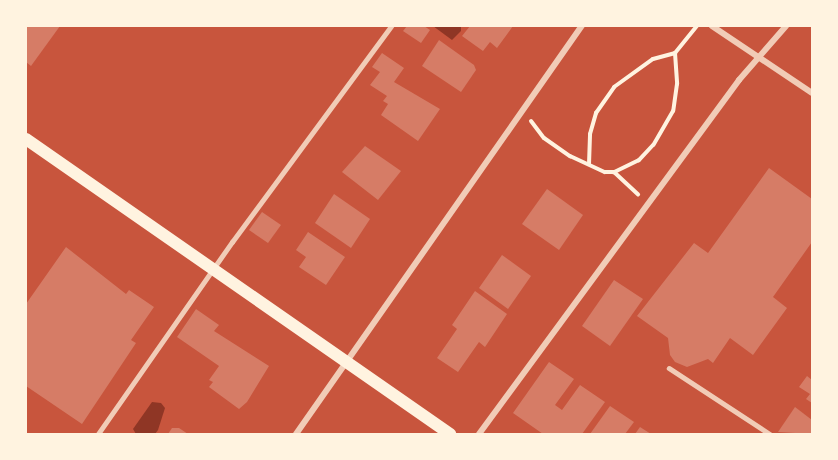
<!DOCTYPE html>
<html>
<head>
<meta charset="utf-8">
<style>
	body { margin:0 }
	#map { position:relative; width:838px; height:460px; overflow:hidden; background:#c8553d; font-family:"Exo 2",sans-serif }
	div>[style] { position:absolute }
	[style*='--x'] { left:calc(var(--x)*1px); top:calc(var(--y)*1px); width:calc(var(--w)*1px); rotate:calc(var(--a)*1deg) }
	.water>* { inset:0; background:#8f3625 }
	.building>* { inset:0; background:#d67c66 }
	.path>* { height:4px; margin:-2px; padding:0 2px; transform-origin:2px; border-radius:2px; background:#fff3e0 }
	.service>* { height:4.5px; margin:-2.25px; padding:0 2.25px; transform-origin:2.25px; border-radius:2.25px; background:#f1ccb7 }
	.minor>* { height:6px; margin:-3px; padding:0 3px; transform-origin:3px; border-radius:3px; background:#f1ccb7 }
	.secondary>* { height:12px; margin:-6px; padding:0 6px; transform-origin:6px; border-radius:6px; background:#fff3e0 }
	span { translate:-50% -50%; white-space:nowrap; text-align:center; line-height:1.15; -webkit-text-stroke:4.5px #fff3e0; paint-order:stroke }
	.frame { position:absolute; inset:0; border:27px solid #fff3e0; pointer-events:none }
</style>
</head>
<body>
<div id="map">
	<div class="water">
		<div style="clip-path:polygon(433px 26px,461px 26px,461px 31px,452px 40px)"></div>
		<div style="clip-path:polygon(152px 402px,161px 403px,165px 408px,158px 430px,155px 434px,136px 434px,133px 429px)"></div>
	</div>
	<div class="building">
		<div style="clip-path:polygon(26px 26px,60px 26px,31px 66px,26px 62px)"></div>
		<div style="clip-path:polygon(407px 26px,424px 26px,430px 30px,421px 43px,403px 31px)"></div>
		<div style="clip-path:polygon(470px 26px,513px 26px,497px 48px,490px 42px,483px 51px,462px 36px)"></div>
		<div style="clip-path:polygon(439px 40px,474px 65px,476px 70px,461px 92px,422px 66px)"></div>
		<div style="clip-path:polygon(382px 53px,404px 68px,394px 82px,440px 109px,418px 141px,381px 115px,388px 104px,383px 101px,387px 96px,370px 85px,380px 72px,372px 67px)"></div>
		<div style="clip-path:polygon(365px 146px,401px 171px,378px 200px,342px 172px)"></div>
		<div style="clip-path:polygon(769px 168px,812px 199px,812px 242px,773px 297px,787px 308px,753px 355px,730px 338px,713px 363px,708px 359px,687px 367px,675px 362px,670px 355px,668px 338px,637px 316px,694px 243px,708px 253px)"></div>
		<div style="clip-path:polygon(547px 189px,583px 215px,559px 250px,522px 224px)"></div>
		<div style="clip-path:polygon(334px 194px,370px 219px,351px 248px,315px 223px)"></div>
		<div style="clip-path:polygon(262px 212px,281px 225px,268px 243px,249px 230px)"></div>
		<div style="clip-path:polygon(308px 232px,345px 257px,326px 285px,299px 267px,306px 257px,296px 250px)"></div>
		<div style="clip-path:polygon(66px 247px,126px 294px,129px 290px,154px 307px,131px 340px,136px 343px,82px 424px,26px 386px,26px 304px)"></div>
		<div style="clip-path:polygon(502px 255px,531px 276px,508px 309px,479px 288px)"></div>
		<div style="clip-path:polygon(614px 280px,643px 299px,610px 346px,582px 326px)"></div>
		<div style="clip-path:polygon(475px 291px,507px 314px,485px 347px,479px 342px,458px 372px,437px 358px,457px 329px,452px 325px)"></div>
		<div style="clip-path:polygon(196px 309px,219px 325px,214px 331px,269px 366px,247px 402px,239px 409px,209px 387px,213px 382px,209px 380px,219px 366px,177px 337px)"></div>
		<div style="clip-path:polygon(549px 362px,574px 379px,555px 405px,562px 410px,580px 385px,605px 402px,582px 434px,543px 434px,513px 413px)"></div>
		<div style="clip-path:polygon(807px 376px,812px 380px,812px 403px,806px 399px,810px 394px,799px 387px)"></div>
		<div style="clip-path:polygon(610px 406px,634px 422px,625px 434px,590px 434px)"></div>
		<div style="clip-path:polygon(795px 407px,812px 420px,812px 434px,778px 432px)"></div>
		<div style="clip-path:polygon(640px 427px,651px 434px,635px 434px)"></div>
		<div style="clip-path:polygon(172px 428px,179px 428px,188px 434px,168px 434px)"></div>
	</div>
	<div class="path">
		<div style="--x:675;--y:53;--w:35;--a:-51"></div>
		<div style="--x:531;--y:121;--w:21;--a:53"></div>
		<div style="--x:544;--y:138;--w:32;--a:35"></div>
		<div style="--x:570;--y:156;--w:38;--a:25"></div>
		<div style="--x:605;--y:172;--w:9;--a:0"></div>
		<div style="--x:614;--y:172;--w:33;--a:43"></div>
		<div style="--x:589;--y:164;--w:30;--a:-88"></div>
		<div style="--x:590;--y:134;--w:22;--a:-74"></div>
		<div style="--x:596;--y:113;--w:32;--a:-55"></div>
		<div style="--x:614;--y:87;--w:48;--a:-35.7"></div>
		<div style="--x:653;--y:59;--w:23;--a:-15"></div>
		<div style="--x:675;--y:53;--w:31;--a:86"></div>
		<div style="--x:677;--y:84;--w:27;--a:98"></div>
		<div style="--x:673;--y:111;--w:39;--a:120"></div>
		<div style="--x:653;--y:145;--w:21;--a:133"></div>
		<div style="--x:639;--y:160;--w:28;--a:154"></div>
	</div>
	<div class="service">
		<div style="--x:669;--y:368;--w:121;--a:33.2"></div>
		<div style="--x:98;--y:434;--w:234;--a:-55.1"></div>
		<div style="--x:232;--y:242;--w:268;--a:-53.6"></div>
	</div>
	<div class="minor">
		<div style="--x:712;--y:26;--w:120;--a:33.8"></div>
		<div style="--x:296;--y:434;--w:498;--a:-55"></div>
		<div style="--x:479;--y:434;--w:439;--a:-53.7"></div>
		<div style="--x:739;--y:80;--w:72;--a:-49"></div>
	</div>
	<div class="secondary">
		<div style="--x:26;--y:139;--w:517;--a:34.83"></div>
	</div>
	<div class="frame"></div>
</div>
</body>
</html>
